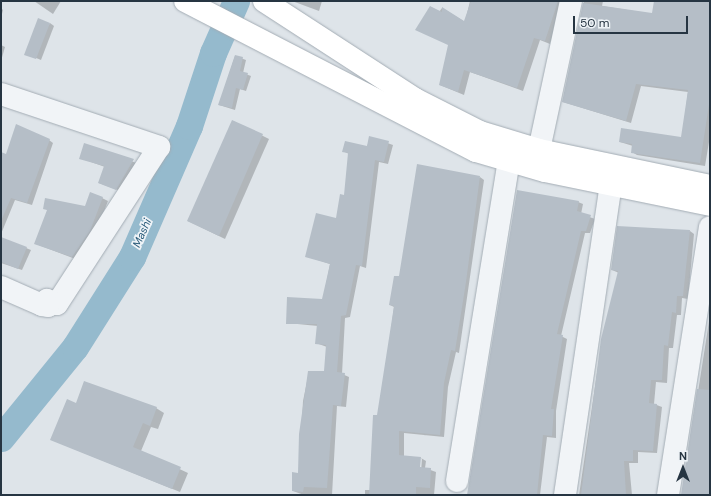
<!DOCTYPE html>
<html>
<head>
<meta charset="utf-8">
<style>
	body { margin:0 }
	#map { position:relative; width:711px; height:496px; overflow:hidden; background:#dee4e9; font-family:"DM Sans",sans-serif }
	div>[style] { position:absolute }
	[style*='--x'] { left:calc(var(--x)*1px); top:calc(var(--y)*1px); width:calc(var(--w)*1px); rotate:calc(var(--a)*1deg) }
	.shadow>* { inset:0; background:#0003 }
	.river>* { height:27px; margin:-13.5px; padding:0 13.5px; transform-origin:13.5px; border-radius:13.5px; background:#95bacd }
	.building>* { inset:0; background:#b5bec7 }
	.roads { filter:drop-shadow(0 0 1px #a3acb4) drop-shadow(0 0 1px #a3acb4) }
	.minor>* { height:22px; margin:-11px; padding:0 11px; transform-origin:11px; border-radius:11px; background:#f1f4f7 }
	.major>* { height:22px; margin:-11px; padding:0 11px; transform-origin:11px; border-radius:11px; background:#fff }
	span { translate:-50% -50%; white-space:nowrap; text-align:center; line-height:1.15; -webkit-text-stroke:3.5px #eef3f7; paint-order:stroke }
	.water-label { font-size:11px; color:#2b5c7a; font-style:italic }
	.frame { position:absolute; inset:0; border:2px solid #263542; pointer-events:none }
	.north { position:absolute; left:663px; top:448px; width:40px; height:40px; -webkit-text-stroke:3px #eef3f7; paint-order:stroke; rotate:0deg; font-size:11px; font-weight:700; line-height:16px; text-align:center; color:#263542 }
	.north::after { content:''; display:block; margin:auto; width:14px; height:18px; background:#263542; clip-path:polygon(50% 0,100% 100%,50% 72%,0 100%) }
	.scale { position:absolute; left:573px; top:16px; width:115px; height:18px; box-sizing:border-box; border:2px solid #263542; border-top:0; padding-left:5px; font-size:12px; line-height:14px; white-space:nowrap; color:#263542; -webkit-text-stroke:3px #eef3f7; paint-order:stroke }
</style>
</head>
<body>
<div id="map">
	<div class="shadow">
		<div style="clip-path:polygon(34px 1px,61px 1px,53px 14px)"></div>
		<div style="clip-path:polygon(292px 1px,322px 1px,319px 11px)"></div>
		<div style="clip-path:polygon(470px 1px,564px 1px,550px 44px,540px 40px,523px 91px,470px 72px,464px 95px,440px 85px,449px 45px,439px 12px,442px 8px,465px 22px)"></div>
		<div style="clip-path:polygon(584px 1px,603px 1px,602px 6px,653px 14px,655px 1px,710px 1px,710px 136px,705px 166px,637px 155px,632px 152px,633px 146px,620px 142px,682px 138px,688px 92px,641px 86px,631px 123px,563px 102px,579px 38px)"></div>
		<div style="clip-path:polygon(1px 8px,3px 10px,1px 18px)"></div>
		<div style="clip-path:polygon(50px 23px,54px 26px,41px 60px,29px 55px)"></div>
		<div style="clip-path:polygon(1px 45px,5px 47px,1px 61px)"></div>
		<div style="clip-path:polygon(235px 56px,246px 60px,243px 73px,251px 76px,246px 91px,240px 89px,235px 110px,219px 105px)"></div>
		<div style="clip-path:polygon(233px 121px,269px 139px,225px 239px,188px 221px)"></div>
		<div style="clip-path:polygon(370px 137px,393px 145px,388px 164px,379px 162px,366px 268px,360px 266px,350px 317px,345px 318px,342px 374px,349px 377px,346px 407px,337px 406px,332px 495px,304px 495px,293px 491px,299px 474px,303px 401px,309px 372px,325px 372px,327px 347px,316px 343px,318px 326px,287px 323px,323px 300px,330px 264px,306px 256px,337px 219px,345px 196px,349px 154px,343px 151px,367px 147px)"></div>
		<div style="clip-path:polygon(49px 140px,53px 143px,32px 205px,15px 200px,1px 234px,1px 153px,7px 155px)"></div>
		<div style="clip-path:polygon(85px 144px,139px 164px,123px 192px,99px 183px,105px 167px,80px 158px)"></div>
		<div style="clip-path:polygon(evenodd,480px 177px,484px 180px,459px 353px,456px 352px,448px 387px,444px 437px,404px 433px,404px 456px,421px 458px,426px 461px,425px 468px,436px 472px,434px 495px,365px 495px,365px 490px,370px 490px,394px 307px,390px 305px,400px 278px,480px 177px,420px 458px,422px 458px,421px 472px,419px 472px,420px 458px)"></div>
		<div style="clip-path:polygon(102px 198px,108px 201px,95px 234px,78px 260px,36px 244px,48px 210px,44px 208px,86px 208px)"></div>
		<div style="clip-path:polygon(578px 202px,583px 204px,581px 214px,595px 219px,590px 233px,585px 233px,561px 336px,567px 339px,556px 411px,556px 438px,547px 437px,540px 495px,468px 495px)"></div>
		<div style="clip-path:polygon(690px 231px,694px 234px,688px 299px,682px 298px,681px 315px,677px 315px,673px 348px,669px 348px,667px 383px,656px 382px,654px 404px,662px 407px,657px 453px,638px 452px,638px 463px,629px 463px,632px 495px,579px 495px,602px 339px,619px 273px,612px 270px)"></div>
		<div style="clip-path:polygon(1px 238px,31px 250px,22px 270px,1px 263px)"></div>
		<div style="clip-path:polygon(710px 315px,710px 495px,683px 495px,682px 494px)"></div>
		<div style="clip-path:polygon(76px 404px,156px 408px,164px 413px,158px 429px,151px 427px,141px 451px,188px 473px,180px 492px,52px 440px)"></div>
	</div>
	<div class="river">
		<div style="--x:1;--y:438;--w:117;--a:-50.9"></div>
		<div style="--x:75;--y:347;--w:107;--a:-57.7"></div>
		<div style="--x:132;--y:257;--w:143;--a:-66.5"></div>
		<div style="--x:189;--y:126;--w:77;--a:-71.8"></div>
		<div style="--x:213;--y:53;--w:57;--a:-66.1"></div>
	</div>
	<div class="building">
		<div style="clip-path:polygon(471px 1px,558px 1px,545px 41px,534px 38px,517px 88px,464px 70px,458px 92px,439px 85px,448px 45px,415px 30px,430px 6px,442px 12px,442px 7px,464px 21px)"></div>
		<div style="clip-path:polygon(654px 1px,710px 1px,710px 98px,700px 163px,631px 153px,632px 144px,619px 142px,621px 128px,681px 137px,688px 90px,636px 84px,626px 121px,562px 102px,583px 3px,652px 13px)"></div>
		<div style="clip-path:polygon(38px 18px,50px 23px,36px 59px,24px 55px)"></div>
		<div style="clip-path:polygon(235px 55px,243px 57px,240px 71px,248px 73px,243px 90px,236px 88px,232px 108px,218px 105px)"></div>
		<div style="clip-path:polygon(232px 120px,263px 134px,219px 236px,187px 221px)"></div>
		<div style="clip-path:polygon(16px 124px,50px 139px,27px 203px,11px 198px,1px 221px,1px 152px,6px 154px)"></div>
		<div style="clip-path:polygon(369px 136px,389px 141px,384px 162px,375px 160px,362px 266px,356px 265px,346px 315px,341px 316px,337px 372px,345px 373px,341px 406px,333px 405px,327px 488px,304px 487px,303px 492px,292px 491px,292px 472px,298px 473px,299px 434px,308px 371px,324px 371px,326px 345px,315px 344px,317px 324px,286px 324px,287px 297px,322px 299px,330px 264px,305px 257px,316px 213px,336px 218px,340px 194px,344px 195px,348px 153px,342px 152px,345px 141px,367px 146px)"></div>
		<div style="clip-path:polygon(84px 143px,134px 159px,116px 190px,98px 183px,104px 166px,79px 159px)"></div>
		<div style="clip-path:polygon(417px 164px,480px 176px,466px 282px,455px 351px,451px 350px,444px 383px,440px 435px,399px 431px,399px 455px,421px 457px,420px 467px,431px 468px,430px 488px,416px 487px,416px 495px,369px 495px,373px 415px,377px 415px,394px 306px,389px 305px,394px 276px,399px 276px)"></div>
		<div style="clip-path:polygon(517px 190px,579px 201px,577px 211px,591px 215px,586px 231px,581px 231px,557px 334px,563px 335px,551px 409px,554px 409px,552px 436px,543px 435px,537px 495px,467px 495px)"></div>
		<div style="clip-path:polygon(90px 192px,103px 197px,90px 231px,72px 257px,34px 244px,47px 210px,43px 209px,45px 198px,85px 206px)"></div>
		<div style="clip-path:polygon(617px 226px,690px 230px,683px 296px,677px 296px,676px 313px,672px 312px,668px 346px,664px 345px,662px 380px,651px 380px,649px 403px,657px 404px,653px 451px,633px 450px,633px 461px,624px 461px,626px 495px,581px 495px,601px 339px,618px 271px,611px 270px)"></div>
		<div style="clip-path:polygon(1px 237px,27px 247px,18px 269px,1px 262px)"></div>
		<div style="clip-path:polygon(84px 381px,157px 407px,150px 426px,143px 423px,133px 447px,181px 467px,172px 489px,50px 440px,67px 399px,76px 403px)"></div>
		<div style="clip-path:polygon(697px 389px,710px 390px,710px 495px,681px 495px)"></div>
	</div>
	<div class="roads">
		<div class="minor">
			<div style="--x:1;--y:94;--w:167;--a:18.5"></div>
			<div style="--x:159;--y:147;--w:187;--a:123"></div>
			<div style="--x:57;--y:304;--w:11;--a:-158"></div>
			<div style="--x:47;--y:300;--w:6;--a:81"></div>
			<div style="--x:48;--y:306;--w:6;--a:-171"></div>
			<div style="--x:42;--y:305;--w:45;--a:-156.3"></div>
			<div style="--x:539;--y:150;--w:152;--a:-77.9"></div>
			<div style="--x:457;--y:481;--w:324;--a:-80.8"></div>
			<div style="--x:565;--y:495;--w:314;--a:-81.6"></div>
			<div style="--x:668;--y:495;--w:271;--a:-81.1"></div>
		</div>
		<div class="major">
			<div style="--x:185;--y:1;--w:327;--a:27.3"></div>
			<div style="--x:476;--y:151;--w:72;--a:16.2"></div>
			<div style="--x:545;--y:171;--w:168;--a:11.6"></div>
			<div style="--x:264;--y:1;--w:180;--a:33"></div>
			<div style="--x:415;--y:99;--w:73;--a:26.9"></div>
			<div style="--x:480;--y:132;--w:62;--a:17"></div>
			<div style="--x:539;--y:150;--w:175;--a:11.9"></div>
		</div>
	</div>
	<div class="water-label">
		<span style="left:142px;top:233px;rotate:-66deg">Mashi</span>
	</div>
	<div class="frame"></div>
	<div class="north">N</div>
	<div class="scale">50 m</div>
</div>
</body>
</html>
